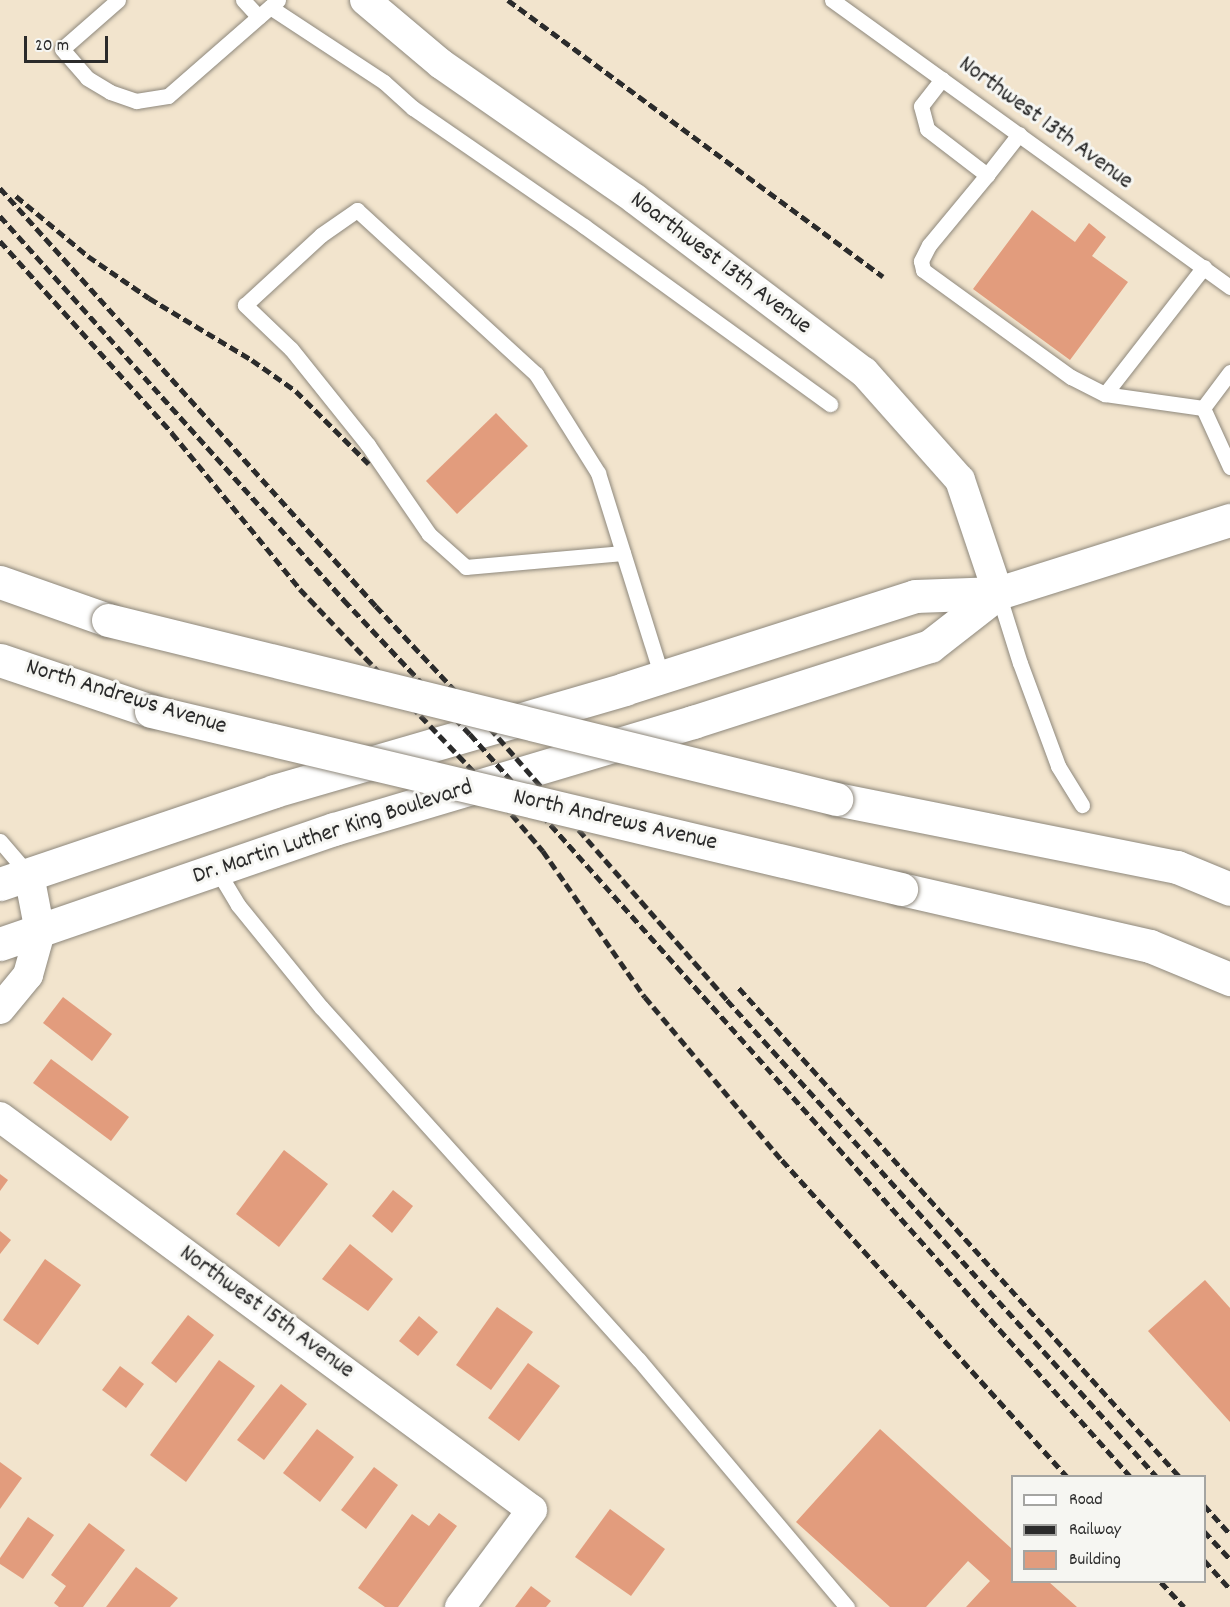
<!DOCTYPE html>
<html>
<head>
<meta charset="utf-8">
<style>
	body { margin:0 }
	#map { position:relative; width:1230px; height:1607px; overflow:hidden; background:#f2e4cd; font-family:Dekko,sans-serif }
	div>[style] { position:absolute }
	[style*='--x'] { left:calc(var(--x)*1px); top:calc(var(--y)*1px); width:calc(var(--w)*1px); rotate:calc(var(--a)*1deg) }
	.building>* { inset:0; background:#e29c7d }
	.roads { filter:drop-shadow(0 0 2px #8e887c) drop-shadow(0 0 2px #8e887c) }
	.lane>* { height:15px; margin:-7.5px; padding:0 7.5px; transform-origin:7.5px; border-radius:7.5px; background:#fff }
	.street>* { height:30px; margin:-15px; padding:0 15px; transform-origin:15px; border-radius:15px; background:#fff }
	.secondary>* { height:33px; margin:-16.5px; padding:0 16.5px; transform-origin:16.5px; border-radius:16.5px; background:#fff }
	.rail>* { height:4.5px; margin-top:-2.25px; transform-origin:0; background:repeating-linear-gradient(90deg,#2b2b2b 0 9px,transparent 0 13.5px) }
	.bridges { filter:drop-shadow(0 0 2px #8e887c) drop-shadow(0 0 2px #8e887c) }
	.secondary-bridge>* { height:33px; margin:-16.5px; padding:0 16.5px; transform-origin:16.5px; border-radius:16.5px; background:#fff }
	span { translate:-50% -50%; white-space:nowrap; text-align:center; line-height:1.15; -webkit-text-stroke:6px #f6f6f2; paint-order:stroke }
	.street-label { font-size:24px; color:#2b2b2b }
	.legend { position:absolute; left:1011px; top:1475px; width:195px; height:108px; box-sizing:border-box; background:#f6f6f2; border:2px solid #a5a5a2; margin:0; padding:8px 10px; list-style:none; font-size:18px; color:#2b2b2b }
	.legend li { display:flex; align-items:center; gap:12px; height:30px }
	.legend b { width:30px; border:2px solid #a5a5a2 }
	.scale { position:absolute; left:24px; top:36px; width:84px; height:27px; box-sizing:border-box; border:3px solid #2b2b2b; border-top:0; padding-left:8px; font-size:18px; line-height:21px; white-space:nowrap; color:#2b2b2b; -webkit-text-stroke:4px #f6f6f2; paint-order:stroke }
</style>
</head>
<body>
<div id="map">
	<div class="building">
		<div style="clip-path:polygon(1032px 210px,1075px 242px,1089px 223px,1106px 237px,1092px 256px,1128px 282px,1070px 360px,973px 289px)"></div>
		<div style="clip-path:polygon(496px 413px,528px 446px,457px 514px,426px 481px)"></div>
		<div style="clip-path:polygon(63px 997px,112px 1034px,92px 1061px,43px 1023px)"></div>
		<div style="clip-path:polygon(51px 1059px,129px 1117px,111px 1141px,33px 1083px)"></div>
		<div style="clip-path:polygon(284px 1150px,328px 1184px,279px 1247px,236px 1214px)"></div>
		<div style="clip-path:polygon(0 1174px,8px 1180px,0 1191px)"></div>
		<div style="clip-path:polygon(393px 1190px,413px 1206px,392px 1233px,372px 1216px)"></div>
		<div style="clip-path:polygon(0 1231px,11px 1240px,0 1254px)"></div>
		<div style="clip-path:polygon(350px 1244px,393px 1279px,368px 1311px,322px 1279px)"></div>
		<div style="clip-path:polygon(45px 1259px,81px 1285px,38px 1345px,3px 1320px)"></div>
		<div style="clip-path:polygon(1205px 1280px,1230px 1308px,1230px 1422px,1148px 1331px)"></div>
		<div style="clip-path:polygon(497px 1307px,533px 1332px,491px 1390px,456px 1365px)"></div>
		<div style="clip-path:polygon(188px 1315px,214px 1335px,176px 1383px,151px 1363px)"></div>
		<div style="clip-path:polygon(419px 1316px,438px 1332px,418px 1356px,399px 1341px)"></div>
		<div style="clip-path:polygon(219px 1360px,255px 1386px,186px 1482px,150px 1455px)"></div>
		<div style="clip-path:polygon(528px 1363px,560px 1386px,519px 1441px,488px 1418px)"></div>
		<div style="clip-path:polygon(120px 1366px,144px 1384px,126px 1408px,102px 1390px)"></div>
		<div style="clip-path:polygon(281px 1384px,307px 1404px,264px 1460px,237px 1440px)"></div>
		<div style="clip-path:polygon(317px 1429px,354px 1457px,320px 1502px,283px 1473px)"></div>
		<div style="clip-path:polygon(880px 1429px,1012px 1549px,1012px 1582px,1049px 1582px,1077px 1607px,966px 1607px,990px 1581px,968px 1561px,926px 1607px,890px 1607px,796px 1522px)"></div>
		<div style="clip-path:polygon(0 1462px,22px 1478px,0 1509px)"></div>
		<div style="clip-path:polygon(374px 1467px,398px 1485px,366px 1529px,341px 1510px)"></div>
		<div style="clip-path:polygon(610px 1509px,665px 1549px,631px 1596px,575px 1557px)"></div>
		<div style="clip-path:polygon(439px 1513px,457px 1526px,398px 1607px,385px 1607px,358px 1588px,412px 1514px,429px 1526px)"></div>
		<div style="clip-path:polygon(28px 1517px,54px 1535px,23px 1579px,0 1564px,0 1558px)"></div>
		<div style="clip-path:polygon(89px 1523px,125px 1550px,83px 1607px,59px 1607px,54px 1603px,66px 1586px,51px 1575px)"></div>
		<div style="clip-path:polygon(136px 1567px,178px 1598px,170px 1607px,106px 1607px)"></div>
		<div style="clip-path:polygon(531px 1586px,551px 1601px,546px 1607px,515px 1607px)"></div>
	</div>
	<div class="roads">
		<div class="lane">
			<div style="--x:118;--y:0;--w:74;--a:138.8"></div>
			<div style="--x:62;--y:49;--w:38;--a:49"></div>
			<div style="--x:87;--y:78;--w:27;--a:31"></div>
			<div style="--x:110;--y:92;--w:28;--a:19"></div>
			<div style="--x:136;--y:101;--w:32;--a:-9"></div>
			<div style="--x:168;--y:96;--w:146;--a:-41.1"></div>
			<div style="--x:243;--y:0;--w:23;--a:47"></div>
			<div style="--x:832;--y:0;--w:491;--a:35.8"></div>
			<div style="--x:270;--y:7;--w:136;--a:33.3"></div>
			<div style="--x:384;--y:82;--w:39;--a:42"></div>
			<div style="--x:413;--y:108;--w:208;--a:34.6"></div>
			<div style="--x:584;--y:226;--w:304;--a:35.9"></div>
			<div style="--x:942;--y:79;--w:34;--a:128"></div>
			<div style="--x:921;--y:106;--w:24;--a:75"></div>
			<div style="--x:927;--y:129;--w:76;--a:37.5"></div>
			<div style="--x:987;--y:175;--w:52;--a:-52"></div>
			<div style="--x:987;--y:175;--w:91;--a:129.6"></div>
			<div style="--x:929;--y:245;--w:18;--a:117"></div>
			<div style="--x:921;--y:261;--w:9;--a:77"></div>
			<div style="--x:923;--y:270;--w:183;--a:35.9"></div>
			<div style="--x:1071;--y:377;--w:38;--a:27"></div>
			<div style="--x:1230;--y:372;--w:45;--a:126.9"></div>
			<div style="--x:1203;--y:408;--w:65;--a:65.4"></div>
			<div style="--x:1203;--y:408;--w:99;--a:-171.9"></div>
			<div style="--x:1105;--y:394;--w:161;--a:-52.1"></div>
			<div style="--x:623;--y:553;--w:158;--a:174.9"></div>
			<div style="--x:466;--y:567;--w:50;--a:-138.3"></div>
			<div style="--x:429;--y:534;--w:108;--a:-124.4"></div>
			<div style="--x:368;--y:445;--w:123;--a:-128.7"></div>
			<div style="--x:291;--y:349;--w:64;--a:-136.3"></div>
			<div style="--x:245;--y:305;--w:103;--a:-42.6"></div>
			<div style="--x:321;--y:235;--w:44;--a:-34.8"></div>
			<div style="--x:357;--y:210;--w:243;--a:42.5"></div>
			<div style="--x:536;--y:374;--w:117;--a:57.9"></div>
			<div style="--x:598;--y:473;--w:214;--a:72.6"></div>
			<div style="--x:998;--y:593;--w:73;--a:72.6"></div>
			<div style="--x:1020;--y:663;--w:110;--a:69.7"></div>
			<div style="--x:1058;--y:766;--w:46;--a:58.4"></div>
			<div style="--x:0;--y:841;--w:45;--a:49.5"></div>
			<div style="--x:217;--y:870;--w:41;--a:59"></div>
			<div style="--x:238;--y:905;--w:132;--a:50.9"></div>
			<div style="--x:321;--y:1007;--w:475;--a:48"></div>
			<div style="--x:639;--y:1360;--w:323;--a:49.9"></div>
		</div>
		<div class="street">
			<div style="--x:365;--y:0;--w:99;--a:40.1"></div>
			<div style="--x:441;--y:64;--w:236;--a:34.8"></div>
			<div style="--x:635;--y:199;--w:287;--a:37.1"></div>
			<div style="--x:864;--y:372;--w:144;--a:48.4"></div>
			<div style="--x:960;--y:480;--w:119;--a:71.4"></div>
			<div style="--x:0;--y:1009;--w:44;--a:-50.5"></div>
			<div style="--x:28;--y:975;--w:45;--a:-74.4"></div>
			<div style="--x:40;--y:932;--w:58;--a:-100.9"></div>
			<div style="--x:0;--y:1117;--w:661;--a:36.45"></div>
			<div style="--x:532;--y:1510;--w:121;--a:126.6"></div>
		</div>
		<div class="secondary">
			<div style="--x:0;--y:582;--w:114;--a:19.4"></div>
			<div style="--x:0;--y:660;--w:159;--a:18.7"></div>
			<div style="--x:836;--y:799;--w:348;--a:11.3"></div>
			<div style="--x:1177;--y:867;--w:57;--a:22.5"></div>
			<div style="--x:0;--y:884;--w:289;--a:-18.7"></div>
			<div style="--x:274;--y:791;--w:365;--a:-16.2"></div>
			<div style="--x:624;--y:689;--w:305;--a:-17.7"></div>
			<div style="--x:915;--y:596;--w:83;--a:-2.1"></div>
			<div style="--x:998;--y:593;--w:243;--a:-17.5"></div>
			<div style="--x:901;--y:889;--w:255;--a:12.9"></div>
			<div style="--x:1150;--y:946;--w:87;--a:22.4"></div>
			<div style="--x:0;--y:944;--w:353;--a:-19"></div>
			<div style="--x:334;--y:829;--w:375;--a:-16.6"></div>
			<div style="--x:693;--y:722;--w:249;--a:-17.8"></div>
			<div style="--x:930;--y:646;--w:86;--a:-37.9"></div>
		</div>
	</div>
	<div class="rail">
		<div style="--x:508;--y:0;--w:466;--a:36.4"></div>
		<div style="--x:0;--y:188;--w:562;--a:48.03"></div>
		<div style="--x:376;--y:606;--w:167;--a:46.9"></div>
		<div style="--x:490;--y:728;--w:361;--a:48.9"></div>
		<div style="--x:727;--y:1000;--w:641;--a:47.97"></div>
		<div style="--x:16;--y:196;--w:94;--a:39.8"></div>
		<div style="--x:88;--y:256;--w:74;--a:34.5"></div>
		<div style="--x:149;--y:298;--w:120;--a:31"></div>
		<div style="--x:252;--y:360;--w:54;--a:35.2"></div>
		<div style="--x:296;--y:391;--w:103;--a:45"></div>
		<div style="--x:0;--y:216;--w:516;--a:48.14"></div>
		<div style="--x:344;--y:600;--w:184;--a:46.8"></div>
		<div style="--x:470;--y:734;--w:993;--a:48.35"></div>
		<div style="--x:0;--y:241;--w:258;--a:48.1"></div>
		<div style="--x:172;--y:433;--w:202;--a:50.6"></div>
		<div style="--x:300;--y:589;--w:269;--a:46.4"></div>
		<div style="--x:486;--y:784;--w:88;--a:49.6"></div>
		<div style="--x:543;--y:851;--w:178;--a:55.1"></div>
		<div style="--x:645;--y:997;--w:213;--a:50"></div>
		<div style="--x:782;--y:1160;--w:426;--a:48"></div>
		<div style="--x:739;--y:988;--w:657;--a:47.96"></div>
		<div style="--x:1204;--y:1505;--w:39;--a:48"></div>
		<div style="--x:1204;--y:1531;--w:38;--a:47"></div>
		<div style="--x:1204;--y:1560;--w:39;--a:48"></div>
		<div style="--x:1161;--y:1582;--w:34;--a:47"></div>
	</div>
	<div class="bridges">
		<div class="secondary-bridge">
			<div style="--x:108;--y:620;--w:750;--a:13.81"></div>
			<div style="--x:151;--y:711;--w:771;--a:13.35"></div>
		</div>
	</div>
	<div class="street-label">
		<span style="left:1045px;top:124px;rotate:36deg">Northwest 13th Avenue</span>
		<span style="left:720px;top:264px;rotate:37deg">Noarthwest 13th Avenue</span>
		<span style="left:126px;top:698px;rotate:17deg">North Andrews Avenue</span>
		<span style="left:615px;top:821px;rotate:13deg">North Andrews Avenue</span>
		<span style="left:333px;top:833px;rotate:-18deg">Dr. Martin Luther King Boulevard</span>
		<span style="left:266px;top:1313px;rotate:36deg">Northwest 15th Avenue</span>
	</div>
	<ul class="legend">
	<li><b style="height:8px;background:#fff"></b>Road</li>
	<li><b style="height:8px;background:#2b2b2b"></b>Railway</li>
	<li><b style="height:16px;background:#e29c7d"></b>Building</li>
	</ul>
	<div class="scale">20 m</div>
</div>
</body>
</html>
